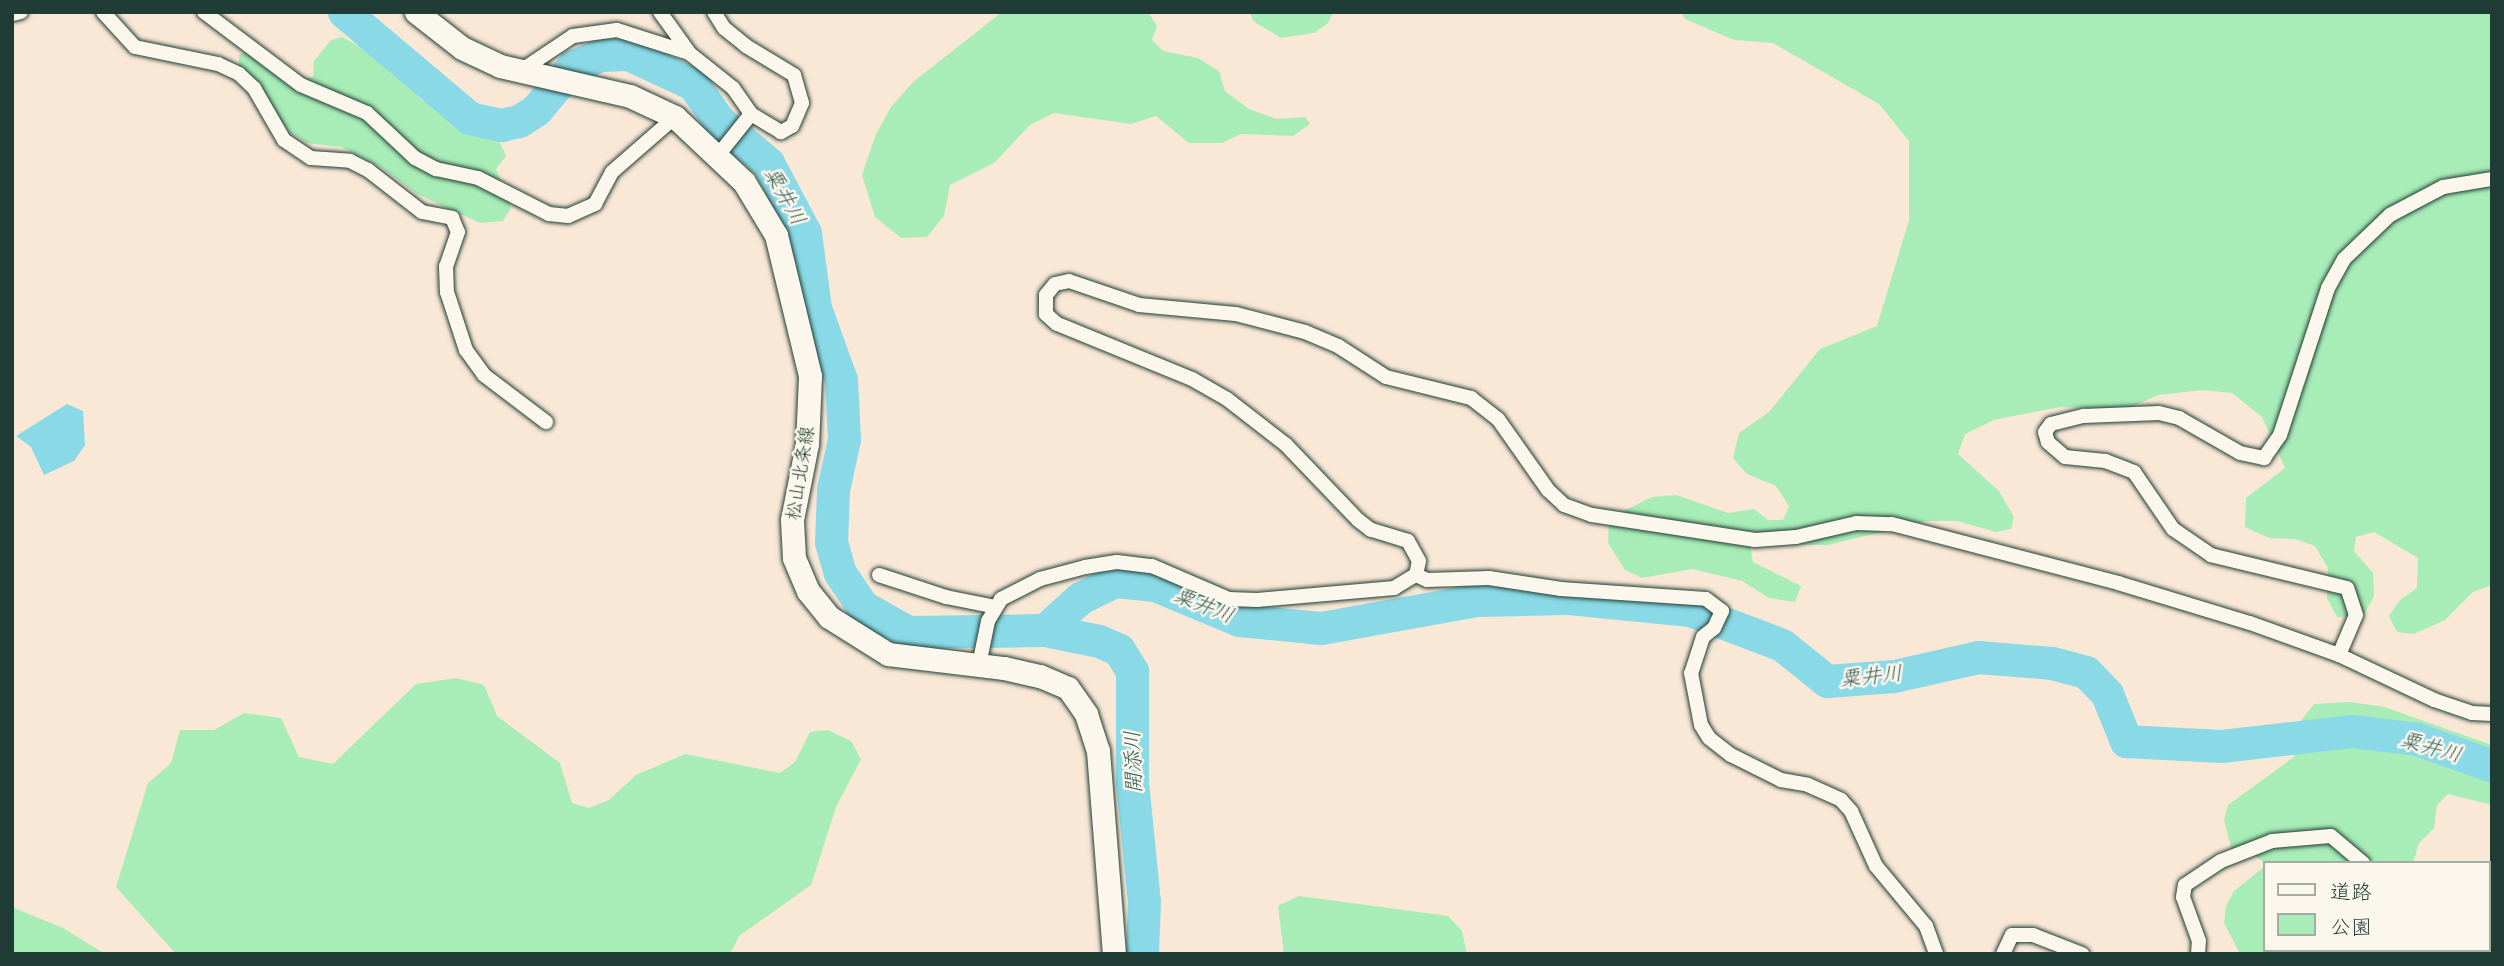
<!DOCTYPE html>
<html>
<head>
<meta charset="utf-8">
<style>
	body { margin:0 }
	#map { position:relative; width:2504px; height:966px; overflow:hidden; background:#fae8d7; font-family:"Comic Neue","Klee One",sans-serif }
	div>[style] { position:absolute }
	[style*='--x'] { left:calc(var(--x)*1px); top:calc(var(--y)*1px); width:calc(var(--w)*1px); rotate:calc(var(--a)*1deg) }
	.green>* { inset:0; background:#a8ecb7 }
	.water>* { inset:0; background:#8ad9e7 }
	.river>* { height:33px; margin:-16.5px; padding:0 16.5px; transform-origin:16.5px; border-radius:16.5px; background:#8ad9e7 }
	.roads { filter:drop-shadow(0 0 2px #1f3d34) drop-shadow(0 0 2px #1f3d34) }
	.minor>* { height:14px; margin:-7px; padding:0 7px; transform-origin:7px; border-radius:7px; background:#fbf7ec }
	.primary>* { height:23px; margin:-11.5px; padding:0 11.5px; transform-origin:11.5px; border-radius:11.5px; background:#fbf7ec }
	span { translate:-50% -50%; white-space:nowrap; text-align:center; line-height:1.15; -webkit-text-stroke:5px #fbf7ec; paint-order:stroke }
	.street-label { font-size:19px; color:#1f3d34 }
	.water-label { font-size:21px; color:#345c58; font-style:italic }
	.frame { position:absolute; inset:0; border:14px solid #1f3d34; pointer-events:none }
	.legend { position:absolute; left:2263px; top:861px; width:228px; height:91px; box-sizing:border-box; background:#fbf7ec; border:2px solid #a3ada2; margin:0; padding:9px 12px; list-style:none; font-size:21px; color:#1f3d34 }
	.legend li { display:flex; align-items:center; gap:14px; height:35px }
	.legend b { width:35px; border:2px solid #a3ada2 }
</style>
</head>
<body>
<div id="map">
	<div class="green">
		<div style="clip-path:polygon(1002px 12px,1148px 12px,1157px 26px,1152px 40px,1163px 51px,1198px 58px,1219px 71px,1225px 91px,1249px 109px,1277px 119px,1305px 117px,1310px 124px,1293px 136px,1241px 134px,1222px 143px,1189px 143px,1156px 116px,1131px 124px,1054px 113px,1030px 125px,994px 163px,950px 185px,944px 216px,927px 237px,901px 238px,875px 217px,862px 175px,876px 134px,891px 107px,913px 82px)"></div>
		<div style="clip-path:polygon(1250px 12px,1333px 12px,1328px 23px,1314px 33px,1281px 38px,1253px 21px)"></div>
		<div style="clip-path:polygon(1681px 12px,2492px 12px,2492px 585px,2473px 592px,2445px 620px,2414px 634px,2397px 632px,2389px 616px,2400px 600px,2417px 588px,2418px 558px,2374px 532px,2356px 537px,2354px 551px,2373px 573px,2374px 596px,2363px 616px,2337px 617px,2327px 598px,2328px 568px,2315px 546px,2295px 539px,2269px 538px,2245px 527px,2246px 498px,2285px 468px,2262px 417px,2232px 393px,2203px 390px,2158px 395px,2127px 409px,2060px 407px,1994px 420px,1965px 434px,1958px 454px,1999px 491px,2014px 517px,2011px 529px,1996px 532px,1957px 521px,1926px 521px,1828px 545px,1750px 545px,1753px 562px,1801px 586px,1795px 602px,1769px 598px,1742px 581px,1692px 569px,1642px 578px,1625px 570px,1608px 543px,1609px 518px,1652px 497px,1676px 495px,1728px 513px,1754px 509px,1768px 520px,1783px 520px,1789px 506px,1776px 486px,1747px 474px,1733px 458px,1739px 433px,1769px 412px,1820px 349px,1877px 326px,1909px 220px,1909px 141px,1879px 104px,1773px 43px,1734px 40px,1685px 19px)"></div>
		<div style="clip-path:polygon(342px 37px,373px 54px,422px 100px,500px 143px,506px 156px,496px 169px,511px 208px,503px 221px,480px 223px,417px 194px,381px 167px,341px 147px,307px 143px,289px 132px,239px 70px,239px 55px,252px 49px,301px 79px,313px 77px,314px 61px,331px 40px)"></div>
		<div style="clip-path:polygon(456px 678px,484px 685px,497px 716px,560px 763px,572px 803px,589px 808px,609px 800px,636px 775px,685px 754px,780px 773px,795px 762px,810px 732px,828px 730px,851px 741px,861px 759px,836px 807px,811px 885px,739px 936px,730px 954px,176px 954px,116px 887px,148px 783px,171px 763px,180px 730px,214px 730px,244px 713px,281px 718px,299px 757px,333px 764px,416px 684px)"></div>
		<div style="clip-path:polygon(2350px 702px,2384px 707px,2492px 745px,2492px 805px,2448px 794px,2437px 805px,2434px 828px,2419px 843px,2413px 863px,2265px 863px,2251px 853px,2232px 851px,2224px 820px,2228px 805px,2294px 757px,2296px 727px,2314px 704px)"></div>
		<div style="clip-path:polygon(2264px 867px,2264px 950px,2451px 954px,2240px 954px,2224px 923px,2226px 906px,2234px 891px)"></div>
		<div style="clip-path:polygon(1299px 896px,1448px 916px,1462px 931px,1467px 954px,1284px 954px,1278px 906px)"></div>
		<div style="clip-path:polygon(12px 907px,63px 928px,105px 954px,12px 954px)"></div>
	</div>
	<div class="water">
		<div style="clip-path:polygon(67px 404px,83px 411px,85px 445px,74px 461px,44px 475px,31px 447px,16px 436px)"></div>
	</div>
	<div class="river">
		<div style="--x:344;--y:12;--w:165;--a:40.1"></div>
		<div style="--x:470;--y:118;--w:32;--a:13"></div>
		<div style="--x:501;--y:125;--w:18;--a:-13"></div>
		<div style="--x:519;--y:121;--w:20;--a:-33"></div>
		<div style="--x:536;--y:110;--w:57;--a:-49.9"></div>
		<div style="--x:573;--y:66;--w:29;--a:-22"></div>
		<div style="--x:600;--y:55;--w:28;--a:-2"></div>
		<div style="--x:628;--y:54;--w:72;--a:24.8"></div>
		<div style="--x:693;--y:84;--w:45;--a:54.9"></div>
		<div style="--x:719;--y:121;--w:65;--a:40.6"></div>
		<div style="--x:768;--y:163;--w:79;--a:62.1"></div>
		<div style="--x:805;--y:233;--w:76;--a:82.4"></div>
		<div style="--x:815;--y:308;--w:77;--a:70.1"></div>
		<div style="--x:841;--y:380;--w:59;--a:87.1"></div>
		<div style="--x:844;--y:439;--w:52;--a:102.2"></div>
		<div style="--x:833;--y:490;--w:52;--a:92.2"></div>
		<div style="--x:831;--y:542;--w:32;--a:74"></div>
		<div style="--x:840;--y:573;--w:40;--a:56"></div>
		<div style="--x:862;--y:606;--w:53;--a:29.5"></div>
		<div style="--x:908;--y:632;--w:137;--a:-0.8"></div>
		<div style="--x:1045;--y:630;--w:47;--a:-42.4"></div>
		<div style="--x:1080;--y:598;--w:39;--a:-26"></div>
		<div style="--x:1115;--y:581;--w:40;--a:5.7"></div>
		<div style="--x:1155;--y:585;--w:91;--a:22.6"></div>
		<div style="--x:1239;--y:620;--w:82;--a:5.6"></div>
		<div style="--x:1321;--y:628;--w:158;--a:-10.2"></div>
		<div style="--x:1476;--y:600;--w:92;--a:-1.2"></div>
		<div style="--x:1568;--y:598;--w:123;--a:5.6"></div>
		<div style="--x:1690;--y:610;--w:98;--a:20.8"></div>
		<div style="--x:1782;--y:645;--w:58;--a:38.7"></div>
		<div style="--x:1827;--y:681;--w:67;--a:-4.3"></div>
		<div style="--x:1894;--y:676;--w:86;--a:-12.7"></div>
		<div style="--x:1978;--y:657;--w:74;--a:4.6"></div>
		<div style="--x:2052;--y:663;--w:35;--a:15"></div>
		<div style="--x:2086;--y:672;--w:30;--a:46"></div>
		<div style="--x:2107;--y:694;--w:51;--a:68"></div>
		<div style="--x:2126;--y:741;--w:95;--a:3"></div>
		<div style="--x:2221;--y:746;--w:132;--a:-6.5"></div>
		<div style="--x:2352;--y:731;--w:65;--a:7"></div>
		<div style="--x:2417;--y:739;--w:80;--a:19.8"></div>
		<div style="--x:1045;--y:630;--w:55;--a:11.5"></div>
		<div style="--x:1099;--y:641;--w:22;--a:24"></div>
		<div style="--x:1119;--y:650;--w:25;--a:58"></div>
		<div style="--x:1132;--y:671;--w:111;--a:90"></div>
		<div style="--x:1132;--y:782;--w:121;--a:84.3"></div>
		<div style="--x:1144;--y:902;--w:52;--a:92.2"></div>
	</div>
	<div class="roads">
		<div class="minor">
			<div style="--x:103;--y:12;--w:47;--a:47.6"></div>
			<div style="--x:135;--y:47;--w:85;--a:11.6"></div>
			<div style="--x:218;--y:64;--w:23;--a:25"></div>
			<div style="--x:239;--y:74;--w:21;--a:43"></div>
			<div style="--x:254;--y:88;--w:60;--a:60"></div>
			<div style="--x:284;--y:140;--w:32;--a:34"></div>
			<div style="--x:311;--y:158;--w:39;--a:4"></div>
			<div style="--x:350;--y:161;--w:20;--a:27"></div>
			<div style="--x:368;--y:170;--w:68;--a:37.9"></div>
			<div style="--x:422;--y:212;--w:31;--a:11"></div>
			<div style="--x:452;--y:218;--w:15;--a:67"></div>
			<div style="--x:458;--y:232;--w:36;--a:109"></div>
			<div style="--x:446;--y:266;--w:26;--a:88"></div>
			<div style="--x:447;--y:292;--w:61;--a:71.9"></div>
			<div style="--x:466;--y:350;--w:31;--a:54"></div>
			<div style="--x:484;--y:375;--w:78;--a:37.2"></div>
			<div style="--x:204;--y:12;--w:121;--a:37"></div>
			<div style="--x:301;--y:85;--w:72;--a:23"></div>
			<div style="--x:367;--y:113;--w:66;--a:43.2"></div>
			<div style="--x:415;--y:158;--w:24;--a:28"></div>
			<div style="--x:436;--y:169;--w:43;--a:12.1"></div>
			<div style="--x:478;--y:178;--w:80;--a:26.9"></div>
			<div style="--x:549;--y:214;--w:19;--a:6"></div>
			<div style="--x:568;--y:216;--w:30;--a:-24"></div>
			<div style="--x:595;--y:204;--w:36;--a:-62"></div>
			<div style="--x:612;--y:172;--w:84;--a:-41.1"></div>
			<div style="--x:660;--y:12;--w:48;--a:54.3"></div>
			<div style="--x:714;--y:12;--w:19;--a:58"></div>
			<div style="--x:724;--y:28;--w:28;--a:39"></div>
			<div style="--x:746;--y:46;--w:56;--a:31.1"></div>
			<div style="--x:794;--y:75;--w:29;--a:74"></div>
			<div style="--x:802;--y:103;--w:25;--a:113"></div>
			<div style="--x:792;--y:126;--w:13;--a:151"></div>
			<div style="--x:781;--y:132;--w:35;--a:-149"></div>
			<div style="--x:751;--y:114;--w:51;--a:128.7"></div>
			<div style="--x:12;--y:14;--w:9;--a:-13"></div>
			<div style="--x:519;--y:72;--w:65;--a:-33.7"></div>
			<div style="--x:573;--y:36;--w:44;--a:-7.8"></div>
			<div style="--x:617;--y:30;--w:76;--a:17.7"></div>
			<div style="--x:689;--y:53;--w:56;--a:38.5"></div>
			<div style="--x:733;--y:88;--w:32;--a:55"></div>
			<div style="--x:879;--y:575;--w:71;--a:18.2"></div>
			<div style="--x:946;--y:597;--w:51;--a:11.3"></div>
			<div style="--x:1416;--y:575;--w:12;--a:24"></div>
			<div style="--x:1427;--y:580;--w:62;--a:-1.8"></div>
			<div style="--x:1489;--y:578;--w:73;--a:8.7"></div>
			<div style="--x:1561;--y:589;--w:145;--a:3.9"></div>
			<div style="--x:1706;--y:599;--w:20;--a:37"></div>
			<div style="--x:1722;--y:611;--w:19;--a:115"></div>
			<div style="--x:1714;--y:628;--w:14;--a:141"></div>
			<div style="--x:1703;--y:637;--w:38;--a:108"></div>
			<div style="--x:1691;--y:673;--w:53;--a:79.1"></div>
			<div style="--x:1701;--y:725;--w:15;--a:58"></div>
			<div style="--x:1709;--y:738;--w:28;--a:38"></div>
			<div style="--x:1731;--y:755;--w:56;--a:26.6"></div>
			<div style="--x:1781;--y:780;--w:27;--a:10"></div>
			<div style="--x:1808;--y:785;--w:36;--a:24"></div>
			<div style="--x:1841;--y:800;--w:15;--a:48"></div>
			<div style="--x:1851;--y:811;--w:60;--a:65.6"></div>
			<div style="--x:1876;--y:866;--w:78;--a:50.2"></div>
			<div style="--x:1926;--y:926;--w:30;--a:70"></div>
			<div style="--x:2339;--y:655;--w:43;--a:-67"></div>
			<div style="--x:2356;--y:615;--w:28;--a:-108"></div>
			<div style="--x:2347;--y:588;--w:140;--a:-166.4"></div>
			<div style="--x:2211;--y:555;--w:46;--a:-145.6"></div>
			<div style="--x:2173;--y:529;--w:69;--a:-124.4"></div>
			<div style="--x:2134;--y:472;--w:31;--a:-159"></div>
			<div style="--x:2105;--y:461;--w:40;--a:-174.3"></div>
			<div style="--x:2065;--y:457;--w:23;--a:-139"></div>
			<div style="--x:2048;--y:442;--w:10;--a:-107"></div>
			<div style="--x:2045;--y:432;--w:10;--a:-53"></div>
			<div style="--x:2051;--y:424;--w:34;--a:-14"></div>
			<div style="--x:2084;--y:416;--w:75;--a:-2.3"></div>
			<div style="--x:2159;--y:413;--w:21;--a:14"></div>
			<div style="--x:2179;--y:418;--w:70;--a:29.8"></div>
			<div style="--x:2240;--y:453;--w:25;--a:12"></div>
			<div style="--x:2264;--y:458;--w:28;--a:-55"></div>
			<div style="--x:2280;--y:435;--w:155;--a:-71.9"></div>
			<div style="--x:2328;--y:288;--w:33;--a:-61"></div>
			<div style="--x:2344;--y:259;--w:64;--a:-43.7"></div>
			<div style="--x:2390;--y:215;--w:60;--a:-27.8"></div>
			<div style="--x:2443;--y:187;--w:50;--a:-9.3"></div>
			<div style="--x:979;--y:665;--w:45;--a:-78.4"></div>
			<div style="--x:988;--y:621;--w:26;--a:-59"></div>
			<div style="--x:1001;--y:599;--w:44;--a:-27.1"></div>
			<div style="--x:1040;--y:579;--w:47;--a:-14.9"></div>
			<div style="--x:1085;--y:567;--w:32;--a:-9"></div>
			<div style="--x:1117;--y:562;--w:35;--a:7"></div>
			<div style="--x:1152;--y:566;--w:84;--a:23.2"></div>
			<div style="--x:1229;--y:599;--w:28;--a:2"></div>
			<div style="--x:1257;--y:600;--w:138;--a:-5"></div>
			<div style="--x:1394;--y:588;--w:26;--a:-31"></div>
			<div style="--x:1416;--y:575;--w:14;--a:-78"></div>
			<div style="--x:1419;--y:561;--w:23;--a:-119"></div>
			<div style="--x:1408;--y:541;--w:39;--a:-163"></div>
			<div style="--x:1371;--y:530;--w:16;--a:-142"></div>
			<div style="--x:1358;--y:520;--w:105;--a:-133.8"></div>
			<div style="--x:1285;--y:444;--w:73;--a:-142.2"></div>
			<div style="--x:1227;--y:399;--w:40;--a:-150.3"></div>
			<div style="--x:1192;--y:379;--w:146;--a:-157.8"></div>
			<div style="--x:1057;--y:324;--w:15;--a:-138"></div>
			<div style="--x:1046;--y:314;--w:19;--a:-90"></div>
			<div style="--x:1046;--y:295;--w:14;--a:-51"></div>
			<div style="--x:1055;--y:284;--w:14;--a:-12"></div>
			<div style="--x:1069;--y:281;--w:74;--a:18.9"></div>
			<div style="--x:1139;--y:305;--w:97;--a:5.3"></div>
			<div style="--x:1236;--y:314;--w:71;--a:14.6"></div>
			<div style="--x:1305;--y:332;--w:36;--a:23"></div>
			<div style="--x:1338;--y:346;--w:57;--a:32.9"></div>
			<div style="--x:1386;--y:377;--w:88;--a:13.9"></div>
			<div style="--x:1471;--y:398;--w:34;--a:38"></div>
			<div style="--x:1498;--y:419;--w:87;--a:54.8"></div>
			<div style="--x:1548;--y:490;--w:22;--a:43"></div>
			<div style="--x:1564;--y:505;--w:30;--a:20"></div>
			<div style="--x:1592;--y:515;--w:165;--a:8.7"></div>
			<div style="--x:1755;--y:540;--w:41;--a:-4.2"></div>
			<div style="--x:1796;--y:537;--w:62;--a:-13.1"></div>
			<div style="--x:1856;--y:523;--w:36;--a:2"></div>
			<div style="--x:1892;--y:524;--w:234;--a:14.6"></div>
			<div style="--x:2118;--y:583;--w:138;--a:16.9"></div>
			<div style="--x:2250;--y:623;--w:95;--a:19.8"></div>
			<div style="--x:2339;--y:655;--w:105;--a:25.3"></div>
			<div style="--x:2434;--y:700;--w:40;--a:18.9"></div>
			<div style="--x:2472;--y:713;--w:20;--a:3"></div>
			<div style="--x:2463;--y:950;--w:5;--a:53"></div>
			<div style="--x:2003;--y:954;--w:21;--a:-65"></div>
			<div style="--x:2012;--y:935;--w:21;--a:0"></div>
			<div style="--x:2033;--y:935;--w:53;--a:21.2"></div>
			<div style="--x:2198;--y:954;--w:13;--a:-86"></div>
			<div style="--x:2199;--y:941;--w:47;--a:-110"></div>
			<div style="--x:2183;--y:897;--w:12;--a:-81"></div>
			<div style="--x:2185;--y:885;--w:43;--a:-33.7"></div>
			<div style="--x:2221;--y:861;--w:55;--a:-21.4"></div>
			<div style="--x:2272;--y:841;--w:59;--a:-4.8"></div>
			<div style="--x:2331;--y:836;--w:42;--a:40.2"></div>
		</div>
		<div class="primary">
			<div style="--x:416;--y:12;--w:58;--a:38"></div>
			<div style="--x:462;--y:48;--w:42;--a:25.3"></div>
			<div style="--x:500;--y:66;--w:133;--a:13"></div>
			<div style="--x:630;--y:96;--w:50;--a:25"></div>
			<div style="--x:675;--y:117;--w:95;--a:43.3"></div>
			<div style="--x:744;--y:182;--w:62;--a:58.9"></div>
			<div style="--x:776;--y:235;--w:145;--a:76.4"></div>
			<div style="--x:810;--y:376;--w:68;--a:92.5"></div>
			<div style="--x:807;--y:444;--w:77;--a:101.2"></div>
			<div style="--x:792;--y:520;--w:38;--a:87"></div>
			<div style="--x:794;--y:558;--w:36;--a:67"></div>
			<div style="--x:808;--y:591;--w:33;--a:51"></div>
			<div style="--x:829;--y:617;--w:70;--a:32.1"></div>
			<div style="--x:888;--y:654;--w:117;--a:6.9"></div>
			<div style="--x:1004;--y:668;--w:37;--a:13"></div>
			<div style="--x:1040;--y:676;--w:30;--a:23"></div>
			<div style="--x:1068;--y:688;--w:32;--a:55"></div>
			<div style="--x:1086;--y:714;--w:39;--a:72"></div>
			<div style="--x:1098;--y:751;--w:204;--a:85.5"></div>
		</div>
	</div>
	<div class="street-label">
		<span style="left:801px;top:473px;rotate:-81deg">松山北条線</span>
	</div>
	<div class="water-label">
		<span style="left:785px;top:196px;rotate:61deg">粟井川</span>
		<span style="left:1204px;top:605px;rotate:22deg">粟井川</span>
		<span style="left:1871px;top:676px;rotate:-6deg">粟井川</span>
		<span style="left:2431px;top:747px;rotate:16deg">粟井川</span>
		<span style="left:1133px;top:762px;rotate:-92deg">開添川</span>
	</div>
	<div class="frame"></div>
	<ul class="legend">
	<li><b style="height:9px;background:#fbf7ec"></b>道路</li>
	<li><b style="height:19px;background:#a8ecb7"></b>公園</li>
	</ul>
</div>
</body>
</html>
